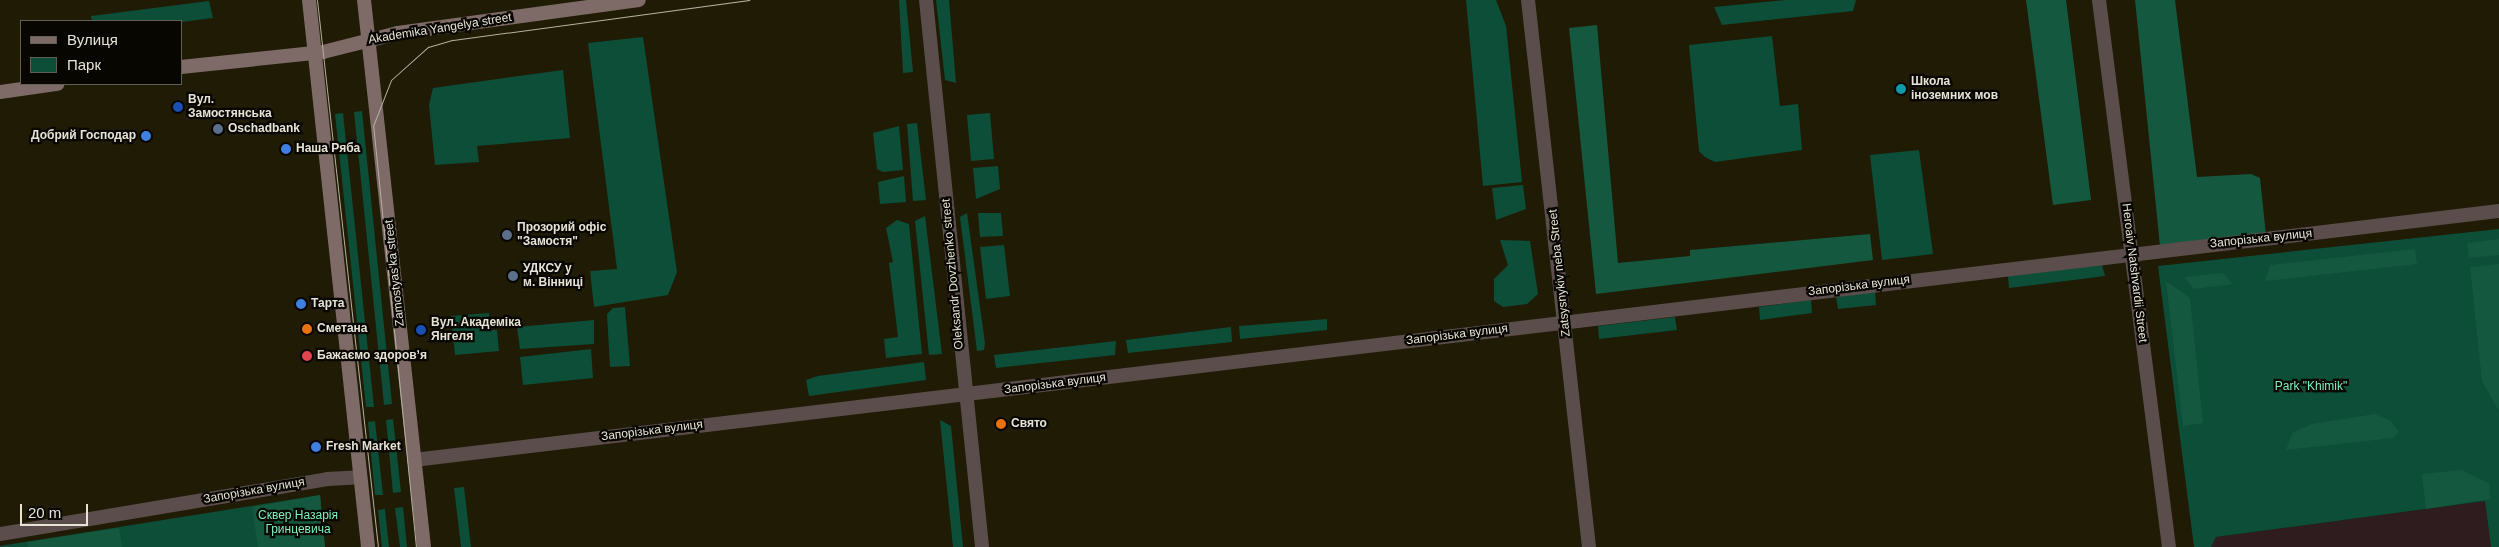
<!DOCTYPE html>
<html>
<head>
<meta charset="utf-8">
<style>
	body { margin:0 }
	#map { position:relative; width:2499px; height:547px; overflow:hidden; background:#201b05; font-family:Arial,sans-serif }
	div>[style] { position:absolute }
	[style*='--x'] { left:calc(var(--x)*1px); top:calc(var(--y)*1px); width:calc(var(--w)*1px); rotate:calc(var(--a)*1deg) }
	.commercial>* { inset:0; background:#2f1c1f }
	.green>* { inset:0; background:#0c4e37 }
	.forest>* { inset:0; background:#14583f }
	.minor>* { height:14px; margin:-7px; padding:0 7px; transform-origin:7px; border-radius:7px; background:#5a4d4c }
	.tertiary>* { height:14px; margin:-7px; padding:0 7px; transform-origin:7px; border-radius:7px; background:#5a4d4c }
	.secondary>* { height:14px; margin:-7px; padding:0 7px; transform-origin:7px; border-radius:7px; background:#7e6a67 }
	.tram>* { height:1px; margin:-0.5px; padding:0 0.5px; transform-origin:0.5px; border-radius:0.5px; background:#b4b1a1 }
	.dots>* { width:14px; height:14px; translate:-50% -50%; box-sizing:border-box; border:2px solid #080601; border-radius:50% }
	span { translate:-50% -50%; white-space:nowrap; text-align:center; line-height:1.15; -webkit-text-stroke:4.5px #080601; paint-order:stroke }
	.street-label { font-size:12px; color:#e6e3d5 }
	.poi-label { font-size:12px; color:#e6e3d5; font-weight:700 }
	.left { translate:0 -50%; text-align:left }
	.right { translate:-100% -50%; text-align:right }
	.park-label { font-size:12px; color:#7df1bf }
	.legend { position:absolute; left:20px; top:20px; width:162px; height:65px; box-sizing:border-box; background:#080601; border:1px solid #615e56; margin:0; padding:6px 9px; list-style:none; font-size:15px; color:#e6e3d5 }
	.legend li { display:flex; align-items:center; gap:10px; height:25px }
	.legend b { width:25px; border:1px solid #615e56 }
	.scale { position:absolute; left:20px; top:504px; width:68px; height:22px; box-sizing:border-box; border:2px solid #e6e3d5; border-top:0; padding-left:6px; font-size:15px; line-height:18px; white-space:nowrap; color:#e6e3d5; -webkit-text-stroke:4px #080601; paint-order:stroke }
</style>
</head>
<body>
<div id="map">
	<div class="commercial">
		<div style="clip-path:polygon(2485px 501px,2491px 547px,2211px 547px,2216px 537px)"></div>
	</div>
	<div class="green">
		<div style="clip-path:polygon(899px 0,906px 0,913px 72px,903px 73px)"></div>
		<div style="clip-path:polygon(936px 0,949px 0,956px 83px,945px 80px)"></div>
		<div style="clip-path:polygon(1466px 0,1496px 0,1506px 26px,1522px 182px,1483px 186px)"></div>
		<div style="clip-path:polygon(1786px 0,1856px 0,1853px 11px,1722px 25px,1714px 7px)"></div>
		<div style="clip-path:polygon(209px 1px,213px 18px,181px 22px,92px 21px,91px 16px)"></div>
		<div style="clip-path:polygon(1772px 36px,1780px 106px,1798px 104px,1802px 150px,1715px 162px,1705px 157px,1699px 151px,1689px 45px)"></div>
		<div style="clip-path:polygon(643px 37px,677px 272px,668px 295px,594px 307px,590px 271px,617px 269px,588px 43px)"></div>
		<div style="clip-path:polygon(563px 70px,570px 138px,477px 146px,479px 162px,435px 165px,429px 105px,433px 88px)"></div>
		<div style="clip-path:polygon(362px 111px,392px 404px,384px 405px,354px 112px)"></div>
		<div style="clip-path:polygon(343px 113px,374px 407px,366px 407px,335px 114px)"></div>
		<div style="clip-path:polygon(990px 113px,994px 159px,971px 161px,967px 115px)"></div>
		<div style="clip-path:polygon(917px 123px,926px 200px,913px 201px,907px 124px)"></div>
		<div style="clip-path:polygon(899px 126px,903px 170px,883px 172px,877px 169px,873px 133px)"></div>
		<div style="clip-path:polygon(1919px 150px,1933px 254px,1882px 260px,1870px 155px)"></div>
		<div style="clip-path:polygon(998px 166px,1000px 189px,976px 199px,973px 168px)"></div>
		<div style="clip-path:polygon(904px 176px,906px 202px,880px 204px,878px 182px)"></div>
		<div style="clip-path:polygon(1523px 185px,1526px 209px,1496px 220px,1492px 188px)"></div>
		<div style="clip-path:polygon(967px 213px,985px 343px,984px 350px,977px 351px,960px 217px)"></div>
		<div style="clip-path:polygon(978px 213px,1001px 213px,1003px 236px,980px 237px)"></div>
		<div style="clip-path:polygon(925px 216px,942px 354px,929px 355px,915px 221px)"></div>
		<div style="clip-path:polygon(897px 220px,909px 224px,922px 354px,886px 358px,884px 339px,898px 337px,889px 263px,893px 262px,886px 228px)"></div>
		<div style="clip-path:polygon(2499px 229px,2499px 547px,2491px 547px,2485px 501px,2216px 537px,2211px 547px,2194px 547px,2158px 266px)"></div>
		<div style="clip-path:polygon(1500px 240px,1530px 241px,1538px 294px,1527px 304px,1503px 307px,1494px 301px,1494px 279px,1508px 265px)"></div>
		<div style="clip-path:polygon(1004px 245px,1010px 296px,986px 299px,980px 247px)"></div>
		<div style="clip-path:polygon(2102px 265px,2105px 276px,2009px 288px,2008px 276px)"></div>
		<div style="clip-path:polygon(1875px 292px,1876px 305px,1838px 309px,1836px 297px)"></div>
		<div style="clip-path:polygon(1811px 300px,1812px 313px,1760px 320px,1759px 307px)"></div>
		<div style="clip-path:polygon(625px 307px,630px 366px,610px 367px,607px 314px,613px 308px)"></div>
		<div style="clip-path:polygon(489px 313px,490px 330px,497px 330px,499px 351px,455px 355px,451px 316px)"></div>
		<div style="clip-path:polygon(1675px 317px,1677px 330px,1599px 339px,1598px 326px)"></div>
		<div style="clip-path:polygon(1327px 319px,1327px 330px,1240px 339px,1239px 326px)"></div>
		<div style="clip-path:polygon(594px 320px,594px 344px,520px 349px,517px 327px)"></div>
		<div style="clip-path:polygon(1231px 327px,1232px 342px,1128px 353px,1126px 340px)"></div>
		<div style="clip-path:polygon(1116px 341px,1115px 355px,996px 368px,994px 355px)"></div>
		<div style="clip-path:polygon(591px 349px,593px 378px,523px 385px,520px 357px)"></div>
		<div style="clip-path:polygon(924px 362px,926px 380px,809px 396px,806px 380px,818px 376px)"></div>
		<div style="clip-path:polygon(393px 419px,401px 492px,393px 493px,386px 420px)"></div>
		<div style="clip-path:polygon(940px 420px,951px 426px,963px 547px,953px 547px)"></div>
		<div style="clip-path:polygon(375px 421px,383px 495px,375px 495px,368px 422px)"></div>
		<div style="clip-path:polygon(464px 487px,471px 547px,461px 547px,454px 488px)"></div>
		<div style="clip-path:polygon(320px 495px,325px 547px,0 547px,0 546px)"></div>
		<div style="clip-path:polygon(403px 507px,407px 547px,400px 547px,395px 508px)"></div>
		<div style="clip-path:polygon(385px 509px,389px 547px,382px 547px,378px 510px)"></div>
	</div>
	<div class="forest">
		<div style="clip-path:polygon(2026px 0,2066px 0,2091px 200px,2053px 205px)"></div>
		<div style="clip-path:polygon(2135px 0,2175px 0,2197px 177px,2251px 174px,2260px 178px,2266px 235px,2160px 246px)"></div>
		<div style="clip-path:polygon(1597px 25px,1618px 263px,1690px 256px,1690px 250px,1870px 234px,1873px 260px,1596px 294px,1569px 28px)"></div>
		<div style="clip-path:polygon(2499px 239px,2499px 255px,2469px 258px,2467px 243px)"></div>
		<div style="clip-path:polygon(2415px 249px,2417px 264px,2265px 281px,2270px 265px)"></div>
		<div style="clip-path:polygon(2499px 264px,2499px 411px,2482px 381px,2470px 267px)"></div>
		<div style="clip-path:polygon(2223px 273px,2233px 284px,2194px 289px,2184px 277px)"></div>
		<div style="clip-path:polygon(2166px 281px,2190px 298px,2203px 423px,2183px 426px)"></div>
		<div style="clip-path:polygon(2375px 414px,2390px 420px,2399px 432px,2393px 438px,2286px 450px,2292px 433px,2312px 424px)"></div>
		<div style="clip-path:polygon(2461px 470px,2489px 483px,2490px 499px,2426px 509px,2422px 474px)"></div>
		<div style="clip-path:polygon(320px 495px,325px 547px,258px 547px,252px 507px)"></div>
		<div style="clip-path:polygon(119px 528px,122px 547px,28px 547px,27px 542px)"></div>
	</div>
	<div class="minor">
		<div style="--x:926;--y:0;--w:550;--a:84.15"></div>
		<div style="--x:1528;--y:0;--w:550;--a:83.64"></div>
		<div style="--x:414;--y:460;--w:2100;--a:-6.81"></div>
		<div style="--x:0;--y:534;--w:332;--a:-9.5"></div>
		<div style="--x:327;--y:479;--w:33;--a:-3"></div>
	</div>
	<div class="tertiary">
		<div style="--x:2099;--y:0;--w:551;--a:82.71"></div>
	</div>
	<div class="secondary">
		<div style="--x:309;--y:0;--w:550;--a:83.84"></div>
		<div style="--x:364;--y:0;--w:550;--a:83.74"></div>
		<div style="--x:181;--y:67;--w:143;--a:-6"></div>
		<div style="--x:323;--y:52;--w:77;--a:-14.2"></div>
		<div style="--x:398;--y:33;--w:243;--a:-7.8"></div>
		<div style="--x:0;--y:92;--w:58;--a:-8"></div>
	</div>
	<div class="tram">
		<div style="--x:317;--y:0;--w:550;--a:83.64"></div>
		<div style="--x:416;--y:547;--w:423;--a:-95.8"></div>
		<div style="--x:373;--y:126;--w:49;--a:-68.6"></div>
		<div style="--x:391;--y:80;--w:50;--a:-41.7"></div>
		<div style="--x:428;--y:47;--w:26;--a:-16"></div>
		<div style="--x:453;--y:40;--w:299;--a:-7.7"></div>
	</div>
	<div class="dots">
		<div style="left:1901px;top:89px;background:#0f9aa8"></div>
		<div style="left:178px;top:107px;background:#1a4fb4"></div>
		<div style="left:218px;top:129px;background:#5c6f8a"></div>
		<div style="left:146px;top:136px;background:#3f7fe0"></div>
		<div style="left:286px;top:149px;background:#3f7fe0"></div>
		<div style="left:507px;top:235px;background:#5c6f8a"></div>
		<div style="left:513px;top:276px;background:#5c6f8a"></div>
		<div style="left:301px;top:304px;background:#3f7fe0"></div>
		<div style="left:307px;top:329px;background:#e8710a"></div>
		<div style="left:421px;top:330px;background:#1a4fb4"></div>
		<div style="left:307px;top:356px;background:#e0444e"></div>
		<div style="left:1001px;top:424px;background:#e8710a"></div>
		<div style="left:316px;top:447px;background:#3f7fe0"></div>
	</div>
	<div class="street-label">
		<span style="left:440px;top:29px;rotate:-9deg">Akademika Yangelya street</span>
		<span style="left:2261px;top:239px;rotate:-6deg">Запорізька вулиця</span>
		<span style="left:395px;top:273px;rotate:-96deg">Zamostyas'ka street</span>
		<span style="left:1560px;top:273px;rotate:-96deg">Zatsysnykiv neba Street</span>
		<span style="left:2134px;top:273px;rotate:83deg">Heroaiv Natshvardii Street</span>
		<span style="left:953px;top:274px;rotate:-95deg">Oleksandr Dovzhenko street</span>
		<span style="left:1859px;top:286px;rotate:-7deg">Запорізька вулиця</span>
		<span style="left:1457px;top:335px;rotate:-7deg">Запорізька вулиця</span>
		<span style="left:1055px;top:384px;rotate:-7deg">Запорізька вулиця</span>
		<span style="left:652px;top:431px;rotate:-7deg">Запорізька вулиця</span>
		<span style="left:254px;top:491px;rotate:-10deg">Запорізька вулиця</span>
	</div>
	<div class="poi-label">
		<span class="left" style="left:1911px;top:89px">Школа<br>іноземних мов</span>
		<span class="left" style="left:188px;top:107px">Вул.<br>Замостянська</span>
		<span class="left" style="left:228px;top:129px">Oschadbank</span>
		<span class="right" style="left:136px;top:136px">Добрий Господар</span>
		<span class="left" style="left:296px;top:149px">Наша Ряба</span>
		<span class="left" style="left:517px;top:235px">Прозорий офіс<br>"Замостя"</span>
		<span class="left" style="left:523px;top:276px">УДКСУ у<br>м. Вінниці</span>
		<span class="left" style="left:311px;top:304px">Тарта</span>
		<span class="left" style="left:431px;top:330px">Вул. Академіка<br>Янгеля</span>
		<span class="left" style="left:317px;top:329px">Сметана</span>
		<span class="left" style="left:317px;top:356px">Бажаємо здоровʼя</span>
		<span class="left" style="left:1011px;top:424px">Свято</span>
		<span class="left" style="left:326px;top:447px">Fresh Market</span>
	</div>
	<div class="park-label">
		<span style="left:2311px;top:387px">Park "Khimik"</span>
		<span style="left:298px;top:523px">Сквер Назарія<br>Гринцевича</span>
	</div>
	<ul class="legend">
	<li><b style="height:6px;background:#7e6a67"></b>Вулиця</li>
	<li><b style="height:14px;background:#0c4e37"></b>Парк</li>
	</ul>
	<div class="scale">20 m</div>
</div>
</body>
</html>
